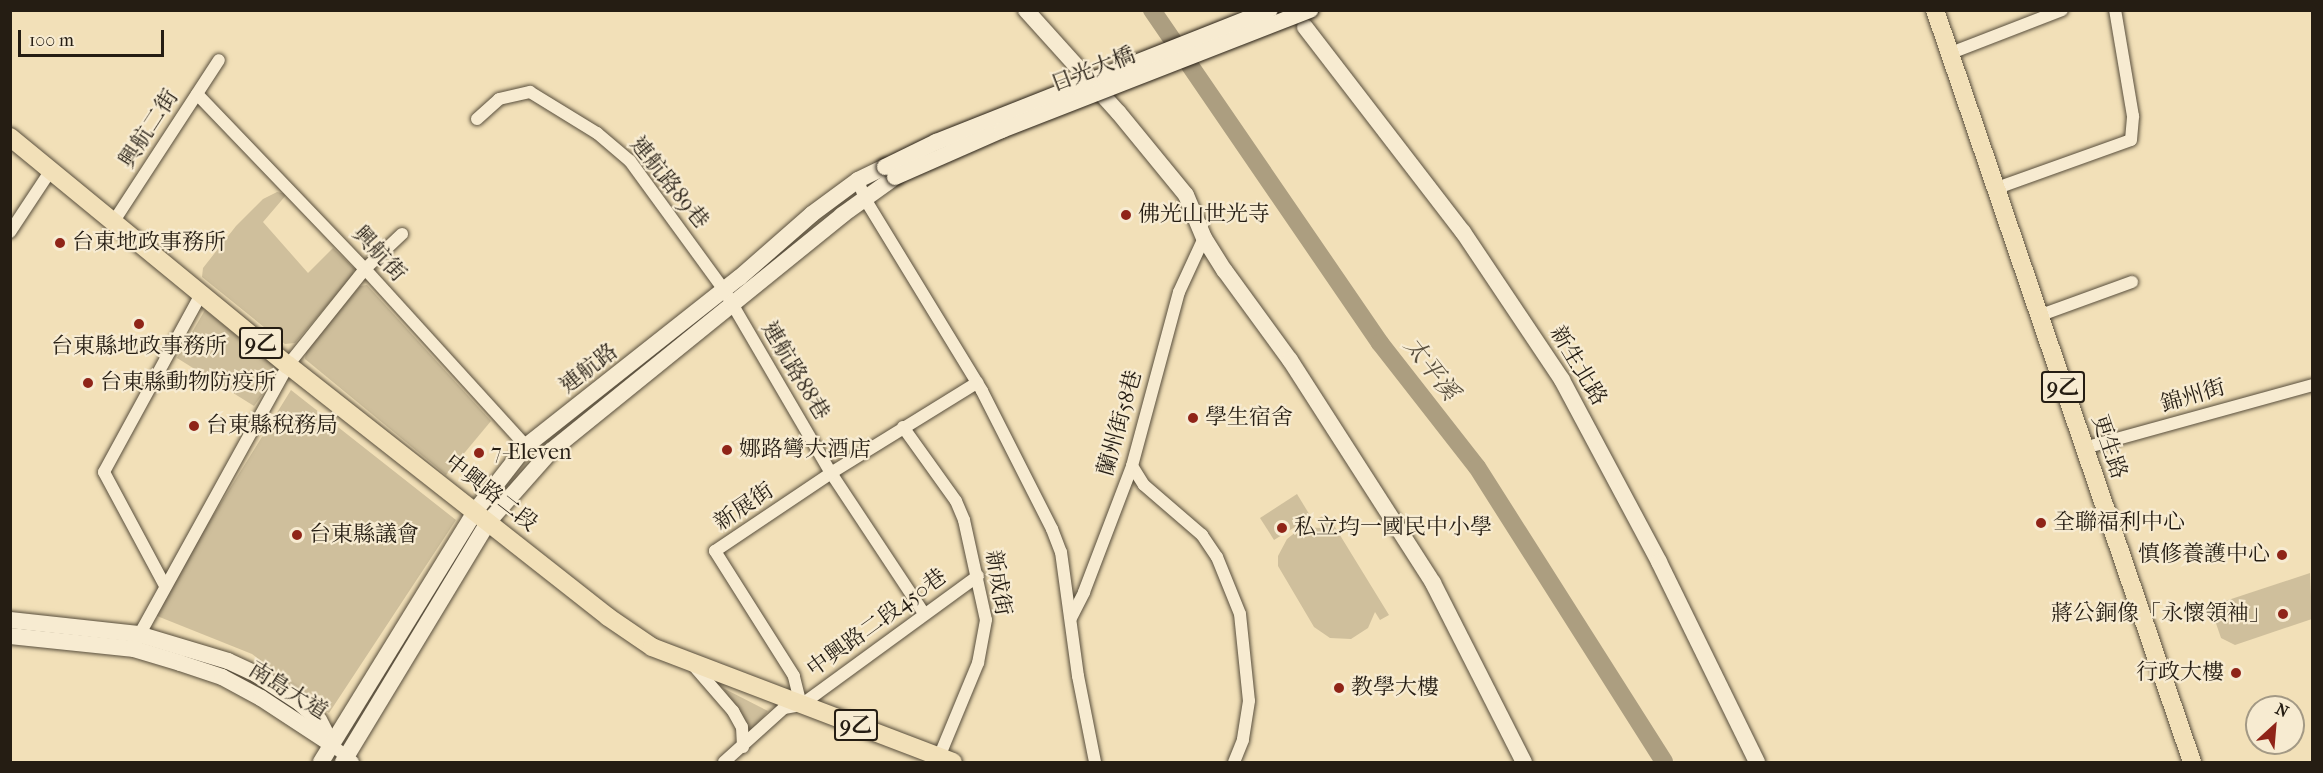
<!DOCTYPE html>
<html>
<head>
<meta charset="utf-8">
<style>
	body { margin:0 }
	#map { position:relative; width:2323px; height:773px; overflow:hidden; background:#f2e0b8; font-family:"IM FELL French Canon","Noto Serif TC",serif }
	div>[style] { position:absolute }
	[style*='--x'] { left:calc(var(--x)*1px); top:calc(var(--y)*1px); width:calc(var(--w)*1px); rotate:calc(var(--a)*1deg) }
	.green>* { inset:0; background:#cfbf9c }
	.river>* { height:18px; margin:-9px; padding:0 9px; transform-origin:9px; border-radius:9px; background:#ac9e80 }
	.roads { filter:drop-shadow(0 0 2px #584e3c) drop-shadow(0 0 2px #584e3c) }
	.street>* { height:12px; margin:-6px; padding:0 6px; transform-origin:6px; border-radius:6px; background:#f7ebd1 }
	.secondary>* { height:16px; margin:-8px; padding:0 8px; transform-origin:8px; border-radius:8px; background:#f7ebd1 }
	.primary>* { height:18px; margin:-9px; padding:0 9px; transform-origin:9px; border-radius:9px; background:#f2e0b8 }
	.bridges { filter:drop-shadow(0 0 2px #251d13) drop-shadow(0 0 2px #251d13) }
	.secondary-bridge>* { height:16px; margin:-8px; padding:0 8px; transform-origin:8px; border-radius:8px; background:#f7ebd1 }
	.dots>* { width:16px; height:16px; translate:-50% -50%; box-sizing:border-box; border:3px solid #f7ebd1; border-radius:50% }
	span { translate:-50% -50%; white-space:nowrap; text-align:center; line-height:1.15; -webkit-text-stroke:4.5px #f7ebd1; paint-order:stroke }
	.shield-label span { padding:2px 4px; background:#f7ebd1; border:2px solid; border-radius:4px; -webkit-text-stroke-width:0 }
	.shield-label { font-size:21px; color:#251d13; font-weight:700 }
	.street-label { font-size:22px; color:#251d13 }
	.poi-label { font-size:22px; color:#251d13 }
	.left { translate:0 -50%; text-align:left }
	.right { translate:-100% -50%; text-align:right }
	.water-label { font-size:24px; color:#5b513f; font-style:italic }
	.frame { position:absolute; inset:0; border:12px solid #251d13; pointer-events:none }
	.north { position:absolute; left:2245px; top:695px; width:60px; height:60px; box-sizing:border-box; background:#f7ebd1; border:2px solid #a39985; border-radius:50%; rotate:26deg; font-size:16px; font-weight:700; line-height:24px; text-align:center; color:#251d13 }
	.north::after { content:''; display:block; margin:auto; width:21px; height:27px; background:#8f2418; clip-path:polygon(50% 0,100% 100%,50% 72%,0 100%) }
	.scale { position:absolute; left:18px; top:30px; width:146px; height:27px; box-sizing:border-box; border:3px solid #251d13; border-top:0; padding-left:8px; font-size:18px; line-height:21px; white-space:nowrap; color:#251d13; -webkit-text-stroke:4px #f7ebd1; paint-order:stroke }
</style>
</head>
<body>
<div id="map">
	<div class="green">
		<div style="clip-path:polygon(277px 192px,287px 194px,263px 222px,308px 273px,333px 248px,354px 268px,353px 275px,295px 343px,285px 344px,202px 277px,203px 268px,236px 226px,263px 199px)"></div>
		<div style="clip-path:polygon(367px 285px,491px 421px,446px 475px,305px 359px,306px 351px,360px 286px)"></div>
		<div style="clip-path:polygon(205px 310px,280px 370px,254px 406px,177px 358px)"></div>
		<div style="clip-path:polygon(291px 390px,456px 520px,329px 713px,252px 654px,152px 614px)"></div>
		<div style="clip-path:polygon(1297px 494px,1311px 517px,1274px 540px,1260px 518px)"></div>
		<div style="clip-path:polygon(1327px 514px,1389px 615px,1380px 620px,1375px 612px,1368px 628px,1351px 639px,1330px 638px,1314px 627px,1278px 566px,1278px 556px,1287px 539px,1302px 527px,1322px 528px,1317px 519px)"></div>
		<div style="clip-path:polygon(2310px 573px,2312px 619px,2235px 645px,2221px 638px,2210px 606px)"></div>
		<div style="clip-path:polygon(723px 688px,768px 711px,749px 734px,736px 710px)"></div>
	</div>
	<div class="river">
		<div style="--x:1152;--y:10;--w:404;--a:55.6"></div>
		<div style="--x:1380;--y:343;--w:157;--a:52"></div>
		<div style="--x:1477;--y:467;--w:349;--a:57.6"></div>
	</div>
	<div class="roads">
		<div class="street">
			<div style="--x:1951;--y:53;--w:119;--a:-21.2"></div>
			<div style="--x:197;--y:94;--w:243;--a:46.2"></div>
			<div style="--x:365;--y:269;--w:239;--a:47.7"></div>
			<div style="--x:477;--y:119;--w:30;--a:-42"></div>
			<div style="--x:499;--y:99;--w:32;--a:-13"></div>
			<div style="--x:530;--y:92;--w:79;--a:31.5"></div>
			<div style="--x:597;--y:133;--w:43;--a:40.3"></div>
			<div style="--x:630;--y:161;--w:160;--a:53.9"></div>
			<div style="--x:724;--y:290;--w:212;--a:59.7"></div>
			<div style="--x:831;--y:473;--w:167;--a:56.5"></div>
			<div style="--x:858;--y:180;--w:20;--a:70"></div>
			<div style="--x:865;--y:199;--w:225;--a:58.6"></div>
			<div style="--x:982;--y:391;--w:155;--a:63.1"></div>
			<div style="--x:1052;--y:529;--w:25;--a:69"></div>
			<div style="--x:1061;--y:552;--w:125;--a:82.2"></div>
			<div style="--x:1078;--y:676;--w:88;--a:78.8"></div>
			<div style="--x:1997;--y:188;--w:142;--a:-19.7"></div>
			<div style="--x:2131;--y:140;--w:24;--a:-85"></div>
			<div style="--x:2133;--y:116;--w:108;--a:-99.6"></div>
			<div style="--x:114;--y:221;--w:192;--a:-56.9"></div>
			<div style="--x:10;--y:232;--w:74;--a:-56.5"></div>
			<div style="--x:2038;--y:316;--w:100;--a:-19.9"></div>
			<div style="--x:903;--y:427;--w:91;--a:54.4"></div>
			<div style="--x:956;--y:501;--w:21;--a:67"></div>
			<div style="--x:964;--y:520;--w:102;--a:77.6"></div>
			<div style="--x:986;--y:620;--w:44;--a:100.5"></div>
			<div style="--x:978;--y:663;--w:102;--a:112.5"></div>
			<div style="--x:2084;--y:448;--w:237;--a:-15.4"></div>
			<div style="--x:1132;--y:466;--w:22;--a:58"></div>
			<div style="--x:1144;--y:485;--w:77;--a:40.8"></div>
			<div style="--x:1202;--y:535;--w:27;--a:56"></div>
			<div style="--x:1217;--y:557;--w:61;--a:68"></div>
			<div style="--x:1240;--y:614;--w:87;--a:84.1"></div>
			<div style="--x:1249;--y:701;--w:39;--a:99"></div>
			<div style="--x:1243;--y:740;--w:24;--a:112"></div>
			<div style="--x:164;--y:584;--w:127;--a:-118.2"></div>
			<div style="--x:104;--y:472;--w:203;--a:-61.4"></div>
			<div style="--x:1071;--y:618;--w:29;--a:-63"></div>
			<div style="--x:1084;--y:592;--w:135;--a:-69.1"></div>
			<div style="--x:1132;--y:466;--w:180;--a:-74.9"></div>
			<div style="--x:1179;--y:292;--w:60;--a:-65.2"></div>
			<div style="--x:137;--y:639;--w:313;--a:-61.1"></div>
			<div style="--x:288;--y:365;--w:123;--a:-51.3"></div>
			<div style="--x:365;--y:269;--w:51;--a:-43.4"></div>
			<div style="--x:694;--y:666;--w:60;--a:49.1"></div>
			<div style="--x:733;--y:711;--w:18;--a:61"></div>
			<div style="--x:742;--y:727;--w:20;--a:87"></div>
			<div style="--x:801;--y:705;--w:30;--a:-104"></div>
			<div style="--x:794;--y:676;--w:148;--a:-122.3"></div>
			<div style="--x:715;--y:551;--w:140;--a:-33.9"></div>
			<div style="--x:831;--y:473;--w:172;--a:-31.7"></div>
			<div style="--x:332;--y:745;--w:27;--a:39"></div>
			<div style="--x:724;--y:762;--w:81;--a:-42"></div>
			<div style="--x:784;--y:708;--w:17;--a:-10"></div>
			<div style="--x:801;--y:705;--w:219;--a:-36.1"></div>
		</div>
		<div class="secondary">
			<div style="--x:1026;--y:10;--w:137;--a:48"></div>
			<div style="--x:1118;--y:112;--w:107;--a:50.7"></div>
			<div style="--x:1186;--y:195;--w:47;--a:67.3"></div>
			<div style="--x:1204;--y:238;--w:39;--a:58"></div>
			<div style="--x:1225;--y:271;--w:110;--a:53.9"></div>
			<div style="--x:1290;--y:360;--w:265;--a:57.3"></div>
			<div style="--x:1433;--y:583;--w:201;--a:63.1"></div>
			<div style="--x:1305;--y:27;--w:259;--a:52.4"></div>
			<div style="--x:1463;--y:232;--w:178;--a:56.2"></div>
			<div style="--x:1562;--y:380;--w:206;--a:61.9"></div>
			<div style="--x:1659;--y:562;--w:223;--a:63.9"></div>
			<div style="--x:10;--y:620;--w:129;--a:6.2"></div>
			<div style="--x:138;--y:634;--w:94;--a:16.7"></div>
			<div style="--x:228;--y:661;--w:31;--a:25"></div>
			<div style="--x:256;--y:674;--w:53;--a:33.4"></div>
			<div style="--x:300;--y:703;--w:25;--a:42"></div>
			<div style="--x:319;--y:720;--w:28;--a:63"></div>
			<div style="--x:10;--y:636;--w:125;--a:6"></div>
			<div style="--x:134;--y:649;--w:48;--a:16.9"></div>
			<div style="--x:180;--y:663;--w:44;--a:18.4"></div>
			<div style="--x:222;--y:677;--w:44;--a:28.3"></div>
			<div style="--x:261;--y:698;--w:84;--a:33.3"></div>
			<div style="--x:321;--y:762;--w:296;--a:-58.4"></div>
			<div style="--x:476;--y:510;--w:81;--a:-52"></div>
			<div style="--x:526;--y:446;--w:271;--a:-38.3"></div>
			<div style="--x:739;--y:278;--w:97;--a:-41.2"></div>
			<div style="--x:812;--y:214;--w:57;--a:-36.5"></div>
			<div style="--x:858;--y:180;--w:30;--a:-26"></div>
			<div style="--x:343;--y:762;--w:282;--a:-58.8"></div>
			<div style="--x:489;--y:521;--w:94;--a:-48.5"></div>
			<div style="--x:551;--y:451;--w:375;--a:-39"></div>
			<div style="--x:842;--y:215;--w:65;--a:-35.6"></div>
		</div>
		<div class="primary">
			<div style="--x:1935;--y:10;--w:795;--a:71.13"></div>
			<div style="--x:10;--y:137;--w:360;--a:39.4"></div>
			<div style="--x:288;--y:365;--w:407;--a:38.2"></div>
			<div style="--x:608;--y:617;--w:53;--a:34.3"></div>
			<div style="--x:652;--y:647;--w:322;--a:20.9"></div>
		</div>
	</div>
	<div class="bridges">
		<div class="secondary-bridge">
			<div style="--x:885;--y:167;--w:57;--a:-26.1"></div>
			<div style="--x:936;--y:142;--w:359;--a:-21.6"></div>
			<div style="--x:895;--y:177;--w:117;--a:-23.7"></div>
			<div style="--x:1002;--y:130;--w:331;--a:-21.3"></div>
		</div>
	</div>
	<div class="dots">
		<div style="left:1126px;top:215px;background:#8f2418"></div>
		<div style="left:60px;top:243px;background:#8f2418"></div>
		<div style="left:139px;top:324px;background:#8f2418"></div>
		<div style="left:88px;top:383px;background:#8f2418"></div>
		<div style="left:1193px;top:418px;background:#8f2418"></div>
		<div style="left:194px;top:426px;background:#8f2418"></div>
		<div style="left:727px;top:450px;background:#8f2418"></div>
		<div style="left:479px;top:453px;background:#8f2418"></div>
		<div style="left:2041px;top:523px;background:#8f2418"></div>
		<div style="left:1282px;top:528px;background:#8f2418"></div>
		<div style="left:297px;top:535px;background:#8f2418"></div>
		<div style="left:2282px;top:555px;background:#8f2418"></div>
		<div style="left:2283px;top:614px;background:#8f2418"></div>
		<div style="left:2236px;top:673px;background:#8f2418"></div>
		<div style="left:1339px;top:688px;background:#8f2418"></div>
	</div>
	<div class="shield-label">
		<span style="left:261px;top:343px">9乙</span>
		<span style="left:2063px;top:387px">9乙</span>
		<span style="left:856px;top:725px">9乙</span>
	</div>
	<div class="street-label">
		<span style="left:1093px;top:70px;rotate:-21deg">日光大橋</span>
		<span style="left:149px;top:129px;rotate:-57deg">興航二街</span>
		<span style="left:669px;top:183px;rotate:51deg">連航路89巷</span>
		<span style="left:379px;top:254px;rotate:47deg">興航街</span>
		<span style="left:1578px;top:366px;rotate:59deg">新生北路</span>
		<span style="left:589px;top:369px;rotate:-38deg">連航路</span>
		<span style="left:795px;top:371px;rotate:59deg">連航路88巷</span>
		<span style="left:2193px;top:396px;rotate:-16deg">錦州街</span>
		<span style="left:1120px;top:423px;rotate:-74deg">蘭州街58巷</span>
		<span style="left:2109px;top:447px;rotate:71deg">更生路</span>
		<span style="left:491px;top:493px;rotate:38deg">中興路二段</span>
		<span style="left:744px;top:507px;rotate:-34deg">新展街</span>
		<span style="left:998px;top:583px;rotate:81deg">新成街</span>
		<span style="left:877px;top:623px;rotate:-36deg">中興路二段450巷</span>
		<span style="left:288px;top:691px;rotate:32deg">南島大道</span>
	</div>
	<div class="poi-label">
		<span class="left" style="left:1138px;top:215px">佛光山世光寺</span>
		<span class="left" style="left:72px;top:243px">台東地政事務所</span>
		<span style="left:139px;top:347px">台東縣地政事務所</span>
		<span class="left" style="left:100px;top:383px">台東縣動物防疫所</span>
		<span class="left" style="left:1205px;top:418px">學生宿舍</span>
		<span class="left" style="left:206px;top:426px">台東縣稅務局</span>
		<span class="left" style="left:739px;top:450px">娜路彎大酒店</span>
		<span class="left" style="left:491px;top:453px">7-Eleven</span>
		<span class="left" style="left:2053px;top:523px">全聯福利中心</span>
		<span class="left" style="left:1294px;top:528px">私立均一國民中小學</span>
		<span class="left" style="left:309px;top:535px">台東縣議會</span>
		<span class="right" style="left:2270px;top:555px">慎修養護中心</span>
		<span class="right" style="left:2271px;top:614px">蔣公銅像「永懷領袖」</span>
		<span class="right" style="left:2224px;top:673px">行政大樓</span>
		<span class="left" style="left:1351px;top:688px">教學大樓</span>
	</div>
	<div class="water-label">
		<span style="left:1431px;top:369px;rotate:52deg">太平溪</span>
	</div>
	<div class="frame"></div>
	<div class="north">N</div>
	<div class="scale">100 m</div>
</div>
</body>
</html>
